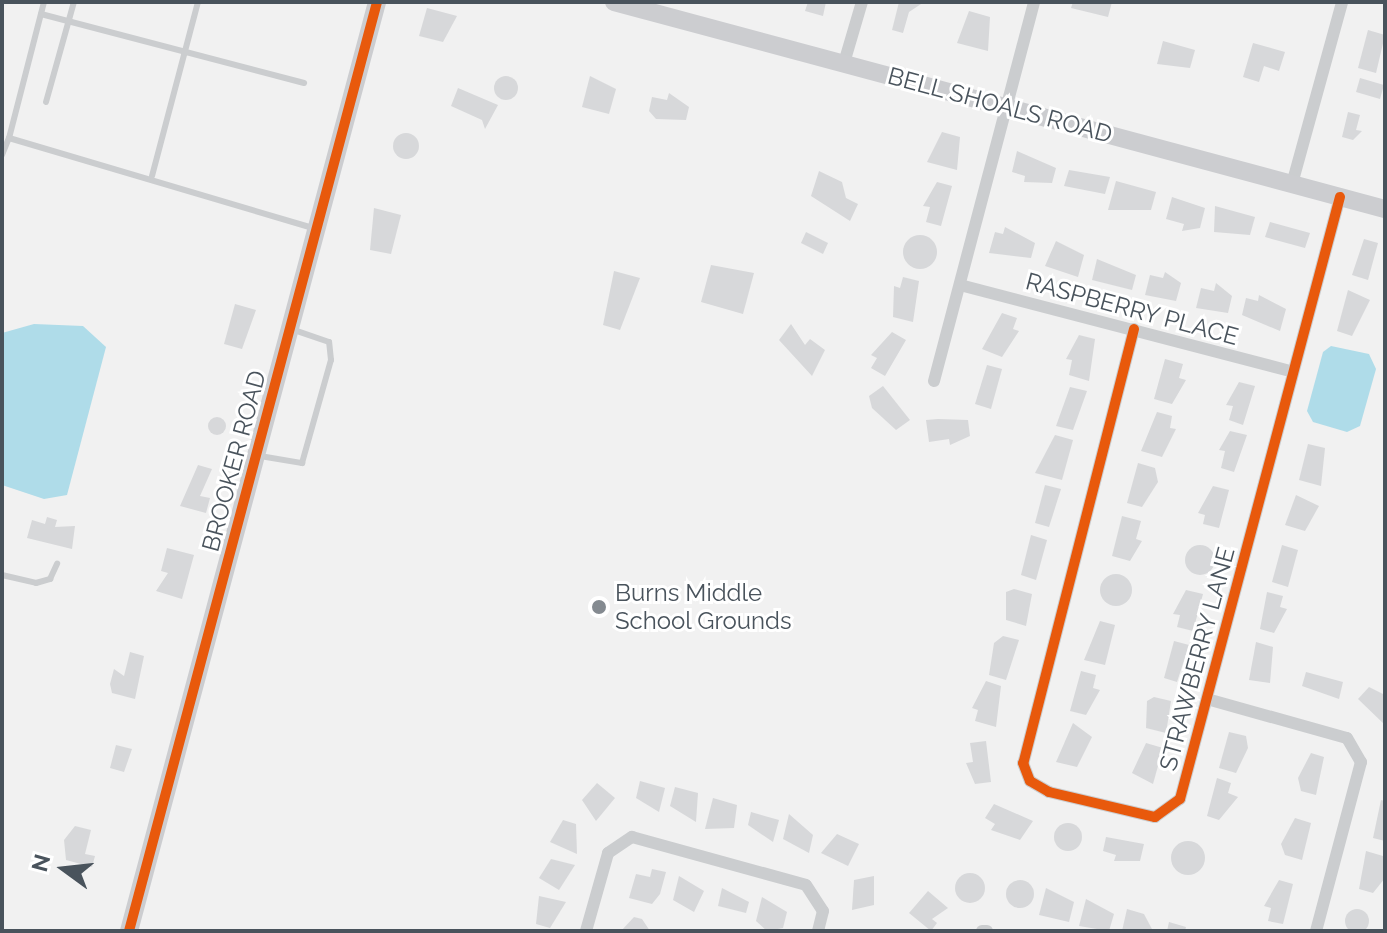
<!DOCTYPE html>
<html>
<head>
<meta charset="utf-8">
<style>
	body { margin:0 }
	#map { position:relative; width:1387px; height:933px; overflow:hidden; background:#f1f1f1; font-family:Raleway,sans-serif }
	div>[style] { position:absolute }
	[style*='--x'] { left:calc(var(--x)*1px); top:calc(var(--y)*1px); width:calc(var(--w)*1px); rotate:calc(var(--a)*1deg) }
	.water>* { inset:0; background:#afdce9 }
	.building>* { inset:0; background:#d7d8da }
	.round { border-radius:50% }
	.lane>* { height:6px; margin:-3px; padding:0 3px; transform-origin:3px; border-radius:3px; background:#cbcdcf }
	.street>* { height:12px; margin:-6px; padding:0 6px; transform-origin:6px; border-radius:6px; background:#cbcdcf }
	.secondary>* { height:18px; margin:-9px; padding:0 9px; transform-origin:9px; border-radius:9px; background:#cccdd0 }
	.cycleway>* { height:10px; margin:-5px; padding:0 5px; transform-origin:5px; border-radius:5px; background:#e8590c }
	.dots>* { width:22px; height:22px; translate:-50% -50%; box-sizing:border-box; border:4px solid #fff; border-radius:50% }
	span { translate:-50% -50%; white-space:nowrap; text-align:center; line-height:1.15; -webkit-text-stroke:6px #fff; paint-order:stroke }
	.street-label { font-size:24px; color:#49535c }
	.poi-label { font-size:24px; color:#49535c }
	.left { translate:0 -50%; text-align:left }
	.frame { position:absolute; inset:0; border:4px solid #49535c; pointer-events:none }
	.north { position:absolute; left:24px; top:829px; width:80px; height:80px; -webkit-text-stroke:6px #fff; paint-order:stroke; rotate:285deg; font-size:22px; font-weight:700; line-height:32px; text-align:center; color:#49535c }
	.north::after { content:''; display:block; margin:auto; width:28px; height:36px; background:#49535c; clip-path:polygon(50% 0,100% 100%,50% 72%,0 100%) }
</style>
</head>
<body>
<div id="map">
	<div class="water">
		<div style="clip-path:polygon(34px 324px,83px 326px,106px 347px,67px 495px,44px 499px,2px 485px,2px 333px)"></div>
		<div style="clip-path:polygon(1331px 346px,1369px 354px,1376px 369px,1360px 426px,1347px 432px,1313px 422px,1307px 411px,1323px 352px)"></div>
	</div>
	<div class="building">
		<div style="clip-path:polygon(808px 2px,826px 2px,823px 16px,805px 11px)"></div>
		<div style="clip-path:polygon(899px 2px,924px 2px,909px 12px,903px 33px,892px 30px)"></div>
		<div style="clip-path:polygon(1073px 2px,1112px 2px,1108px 17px,1071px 8px)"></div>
		<div style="clip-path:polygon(427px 8px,457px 16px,443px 42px,419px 36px)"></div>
		<div style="clip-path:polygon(969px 11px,990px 17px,988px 51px,957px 43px)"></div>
		<div style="clip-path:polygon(1368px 30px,1385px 35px,1376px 73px,1358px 68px)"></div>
		<div style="clip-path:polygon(1163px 41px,1195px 50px,1190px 68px,1157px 64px)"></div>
		<div style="clip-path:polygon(1253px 43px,1285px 52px,1279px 71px,1264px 66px,1259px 82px,1243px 77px)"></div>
		<div style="clip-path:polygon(590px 76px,616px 89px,609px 114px,582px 107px)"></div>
		<div class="round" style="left:494px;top:76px;width:24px;height:24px"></div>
		<div style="clip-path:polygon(1360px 78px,1384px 85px,1380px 99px,1356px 92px)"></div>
		<div style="clip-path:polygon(458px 88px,498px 105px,485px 129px,482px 120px,451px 106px)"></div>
		<div style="clip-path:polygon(669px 93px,689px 107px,686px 120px,656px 119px,649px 111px,652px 97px,667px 100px)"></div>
		<div style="clip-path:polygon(1348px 112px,1360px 115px,1356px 130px,1362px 131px,1353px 140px,1342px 137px)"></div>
		<div style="clip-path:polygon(942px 132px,960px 137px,957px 170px,927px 162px)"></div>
		<div class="round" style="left:393px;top:133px;width:26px;height:26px"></div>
		<div style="clip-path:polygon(1017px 151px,1056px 168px,1052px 183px,1024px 182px,1025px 176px,1012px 172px)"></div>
		<div style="clip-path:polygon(1069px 170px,1110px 177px,1105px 194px,1064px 186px)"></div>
		<div style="clip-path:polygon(819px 171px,842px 182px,846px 198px,858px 204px,850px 221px,811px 196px)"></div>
		<div style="clip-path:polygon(1116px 181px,1156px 192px,1151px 210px,1108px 210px)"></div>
		<div style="clip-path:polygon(937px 182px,952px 186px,941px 226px,926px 222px,930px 207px,923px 206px)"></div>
		<div style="clip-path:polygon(1172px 197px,1205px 208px,1200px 228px,1182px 231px,1184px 224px,1166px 219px)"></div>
		<div style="clip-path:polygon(1215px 206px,1255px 217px,1250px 235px,1214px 232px)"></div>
		<div style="clip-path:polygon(374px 208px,401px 215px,391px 254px,370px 250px)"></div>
		<div style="clip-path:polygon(1270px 222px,1310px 233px,1305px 248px,1265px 237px)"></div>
		<div style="clip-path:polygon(1005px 227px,1035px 243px,1031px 258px,989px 253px,995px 232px,1003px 234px)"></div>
		<div style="clip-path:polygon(806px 232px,828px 243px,823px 254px,801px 243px)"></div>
		<div class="round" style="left:903px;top:235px;width:34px;height:34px"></div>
		<div style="clip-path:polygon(1364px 239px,1378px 243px,1368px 280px,1352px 275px)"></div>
		<div style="clip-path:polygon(1056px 241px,1084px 255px,1078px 277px,1045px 266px)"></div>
		<div style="clip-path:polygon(1097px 259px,1136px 275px,1132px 290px,1092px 280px)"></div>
		<div style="clip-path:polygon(711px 265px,754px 273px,743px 314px,701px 302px)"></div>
		<div style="clip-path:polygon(614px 271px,640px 278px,620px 330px,603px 325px)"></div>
		<div style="clip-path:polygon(1165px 272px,1181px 283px,1176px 301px,1145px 295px,1150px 275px,1163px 278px)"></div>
		<div style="clip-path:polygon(903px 277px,919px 281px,913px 322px,893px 317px,894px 286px,900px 288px)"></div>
		<div style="clip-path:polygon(1216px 283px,1232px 296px,1228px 313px,1196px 308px,1201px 288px,1214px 291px)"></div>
		<div style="clip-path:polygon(1348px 290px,1370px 300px,1352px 336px,1337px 331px)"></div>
		<div style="clip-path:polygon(1259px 295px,1286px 309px,1280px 331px,1242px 315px,1246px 298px,1258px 301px)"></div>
		<div style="clip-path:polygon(235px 304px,256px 310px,242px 349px,224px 344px)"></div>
		<div style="clip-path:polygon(1002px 313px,1017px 318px,1013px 329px,1019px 331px,1002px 357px,982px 349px)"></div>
		<div style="clip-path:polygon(791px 324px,805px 345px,810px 339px,825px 350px,812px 376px,779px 340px)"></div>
		<div style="clip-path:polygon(892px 332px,906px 340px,885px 376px,871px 368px,877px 358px,871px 355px)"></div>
		<div style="clip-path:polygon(1079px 335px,1095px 339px,1089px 381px,1069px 375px,1072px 360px,1066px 359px)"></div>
		<div style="clip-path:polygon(1165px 359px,1183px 364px,1179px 378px,1186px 380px,1172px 404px,1154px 399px)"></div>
		<div style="clip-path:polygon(987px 365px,1002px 369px,991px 409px,975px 404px)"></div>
		<div style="clip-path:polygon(1239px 382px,1255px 386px,1243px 425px,1229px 420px,1233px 406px,1226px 405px)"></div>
		<div style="clip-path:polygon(883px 386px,910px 420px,896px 430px,872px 408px,869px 396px)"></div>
		<div style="clip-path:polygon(1070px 387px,1087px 391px,1073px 430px,1056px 426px)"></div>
		<div style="clip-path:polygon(1157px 412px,1172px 416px,1170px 428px,1176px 429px,1162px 457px,1141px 451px)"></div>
		<div class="round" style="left:208px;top:417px;width:18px;height:18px"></div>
		<div style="clip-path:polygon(938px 419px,968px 420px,970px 436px,950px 445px,949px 439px,929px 442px,926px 420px)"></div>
		<div style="clip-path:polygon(1230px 431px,1247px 435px,1234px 472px,1221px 468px,1225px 451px,1219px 450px)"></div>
		<div style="clip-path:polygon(1055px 435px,1073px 440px,1062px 480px,1035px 473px)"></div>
		<div style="clip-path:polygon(1308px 444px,1325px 448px,1321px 486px,1299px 480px)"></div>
		<div style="clip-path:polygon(1138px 463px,1155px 468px,1158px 482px,1142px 507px,1127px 503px)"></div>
		<div style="clip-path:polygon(198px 465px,212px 469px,200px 496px,210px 498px,206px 513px,180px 506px)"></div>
		<div style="clip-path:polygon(1045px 485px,1061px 489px,1049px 527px,1035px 523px)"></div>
		<div style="clip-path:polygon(1213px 486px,1229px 490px,1219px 528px,1203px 524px,1205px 515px,1198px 513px)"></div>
		<div style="clip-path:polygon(1296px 495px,1319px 506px,1305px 531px,1285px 525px)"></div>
		<div style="clip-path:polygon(1122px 516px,1141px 521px,1136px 539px,1142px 541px,1130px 561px,1112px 556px)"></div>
		<div style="clip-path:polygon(47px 517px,57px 520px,55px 527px,75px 526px,72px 549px,27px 538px,32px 520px,45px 524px)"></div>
		<div style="clip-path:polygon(1031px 535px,1047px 540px,1036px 580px,1021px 575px)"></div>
		<div class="round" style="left:1185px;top:545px;width:30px;height:30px"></div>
		<div style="clip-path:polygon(1282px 545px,1298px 550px,1288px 587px,1272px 582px)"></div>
		<div style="clip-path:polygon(167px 548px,194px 555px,182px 599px,156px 591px,168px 573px,161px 571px)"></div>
		<div class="round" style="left:1100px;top:574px;width:32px;height:32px"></div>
		<div style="clip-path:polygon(1014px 589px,1032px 594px,1026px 626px,1006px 620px,1006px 592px)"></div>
		<div style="clip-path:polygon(1186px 590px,1203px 594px,1193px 631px,1177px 627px,1180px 615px,1173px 614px)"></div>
		<div style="clip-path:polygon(1267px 592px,1283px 596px,1280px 607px,1287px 609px,1274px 633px,1260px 629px)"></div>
		<div style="clip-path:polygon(1100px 621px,1115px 625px,1105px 665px,1084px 660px)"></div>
		<div style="clip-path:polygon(1003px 636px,1019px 640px,1006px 680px,989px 675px,994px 643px)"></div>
		<div style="clip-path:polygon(1174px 641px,1189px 645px,1177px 682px,1164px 678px)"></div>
		<div style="clip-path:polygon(1256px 642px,1273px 647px,1270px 683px,1249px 680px)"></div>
		<div style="clip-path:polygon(130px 652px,144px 656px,135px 699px,112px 693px,110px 684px,114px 669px,124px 676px)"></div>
		<div style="clip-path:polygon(1081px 671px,1096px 675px,1093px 688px,1100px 690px,1086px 715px,1070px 711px)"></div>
		<div style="clip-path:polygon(1306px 672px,1343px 682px,1339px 699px,1302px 686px)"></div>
		<div style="clip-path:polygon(986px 681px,1001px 686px,996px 727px,975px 721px,978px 710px,972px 708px)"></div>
		<div style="clip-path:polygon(1369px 687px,1385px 695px,1385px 725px,1358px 699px)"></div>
		<div style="clip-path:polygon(1154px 697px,1171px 701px,1166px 733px,1146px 728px,1147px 701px)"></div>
		<div style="clip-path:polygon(1073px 723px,1092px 737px,1077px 767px,1056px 762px)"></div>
		<div style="clip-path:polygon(1229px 732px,1246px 736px,1248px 748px,1236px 773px,1219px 768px)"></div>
		<div style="clip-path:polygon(986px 741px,991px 782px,975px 784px,966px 763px,973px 762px,970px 743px)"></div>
		<div style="clip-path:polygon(1146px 743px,1163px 748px,1153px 784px,1132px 773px)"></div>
		<div style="clip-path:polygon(116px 745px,132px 749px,124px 772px,110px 768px)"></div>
		<div style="clip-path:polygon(1311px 753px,1324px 757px,1316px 795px,1301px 791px,1298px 778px)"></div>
		<div style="clip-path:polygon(1217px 778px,1231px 783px,1228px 793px,1238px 797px,1219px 820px,1207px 816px)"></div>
		<div style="clip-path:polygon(640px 781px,665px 788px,659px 812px,636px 798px)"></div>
		<div style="clip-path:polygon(597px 783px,615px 798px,596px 821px,582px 800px)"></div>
		<div style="clip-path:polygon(675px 787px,698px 793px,696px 822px,670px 806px)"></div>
		<div style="clip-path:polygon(713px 798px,737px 805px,734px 828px,705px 829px)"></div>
		<div style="clip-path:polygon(1381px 800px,1385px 801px,1385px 841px,1373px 838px)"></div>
		<div style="clip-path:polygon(994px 804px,1033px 821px,1020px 840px,991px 830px,995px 824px,985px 818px)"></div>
		<div style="clip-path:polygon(751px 812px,779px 820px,773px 842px,748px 825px)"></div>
		<div style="clip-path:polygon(789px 814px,813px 835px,809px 853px,783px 839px)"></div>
		<div style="clip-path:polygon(1295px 818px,1311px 823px,1302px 860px,1285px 855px,1281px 844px)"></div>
		<div style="clip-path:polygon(563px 820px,576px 824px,577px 854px,550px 842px)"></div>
		<div class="round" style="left:1054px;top:823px;width:28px;height:28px"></div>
		<div style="clip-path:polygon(75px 826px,91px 830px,85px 854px,95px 856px,92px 867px,66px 860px,64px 840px)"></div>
		<div style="clip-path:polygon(837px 834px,859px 844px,848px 866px,821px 853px)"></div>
		<div style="clip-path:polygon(1106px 837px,1144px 844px,1140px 861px,1114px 861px,1116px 855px,1103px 851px)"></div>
		<div class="round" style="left:1171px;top:841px;width:34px;height:34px"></div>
		<div style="clip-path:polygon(1366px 851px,1383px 856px,1385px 878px,1373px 893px,1359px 889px)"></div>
		<div style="clip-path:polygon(551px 859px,575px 865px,559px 890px,539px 878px)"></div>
		<div style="clip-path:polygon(652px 869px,666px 872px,660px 894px,652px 904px,629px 898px,636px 874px,650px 877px)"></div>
		<div class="round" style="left:955px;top:873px;width:30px;height:30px"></div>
		<div style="clip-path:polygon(679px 876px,704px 891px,694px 912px,673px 900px)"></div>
		<div style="clip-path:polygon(874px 876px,874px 905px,852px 910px,854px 880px)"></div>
		<div class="round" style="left:1006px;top:880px;width:28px;height:28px"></div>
		<div style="clip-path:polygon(1279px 880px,1293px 884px,1283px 924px,1268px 921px,1271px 908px,1264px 906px)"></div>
		<div style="clip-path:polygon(722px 888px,749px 902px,746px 913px,718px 906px)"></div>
		<div style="clip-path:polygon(1046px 888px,1074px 902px,1069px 922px,1039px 915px)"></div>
		<div style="clip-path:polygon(928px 891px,948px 908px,932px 919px,937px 923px,931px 931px,909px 913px)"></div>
		<div style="clip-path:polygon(539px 896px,566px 902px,550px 928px,536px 924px)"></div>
		<div style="clip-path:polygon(762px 897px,787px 912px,783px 928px,767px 931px,756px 921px)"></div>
		<div style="clip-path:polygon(1086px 899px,1114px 914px,1109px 931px,1079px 926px)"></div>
		<div style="clip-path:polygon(1127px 909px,1144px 914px,1153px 931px,1122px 931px)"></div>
		<div class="round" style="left:1345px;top:909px;width:24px;height:24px"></div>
		<div style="clip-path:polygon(634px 917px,642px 919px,650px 931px,621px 931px)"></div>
		<div style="clip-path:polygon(1169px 922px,1186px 927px,1185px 931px,1167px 931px)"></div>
	</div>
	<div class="lane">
		<div style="--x:44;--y:2;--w:140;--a:104.4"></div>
		<div style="--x:9;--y:138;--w:316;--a:16.5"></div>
		<div style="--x:41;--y:14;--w:272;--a:14.7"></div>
		<div style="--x:46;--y:102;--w:104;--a:-74.4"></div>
		<div style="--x:2;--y:155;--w:18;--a:-68"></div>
		<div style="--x:152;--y:176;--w:180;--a:-75.2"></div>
		<div style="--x:260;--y:456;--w:43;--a:9.5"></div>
		<div style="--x:302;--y:463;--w:107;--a:-74.3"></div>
		<div style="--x:331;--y:360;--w:18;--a:-96"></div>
		<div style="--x:329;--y:342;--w:39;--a:-161"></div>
		<div style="--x:2;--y:575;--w:35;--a:13"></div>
		<div style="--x:36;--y:583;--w:15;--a:-16"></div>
		<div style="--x:50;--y:579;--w:17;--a:-65"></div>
	</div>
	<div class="street">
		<div style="--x:844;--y:63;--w:64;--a:-73.6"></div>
		<div style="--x:1292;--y:184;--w:189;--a:-74.6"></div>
		<div style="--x:960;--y:285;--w:344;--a:14.6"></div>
		<div style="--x:1134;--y:329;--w:448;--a:104.3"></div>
		<div style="--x:1023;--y:763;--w:19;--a:69"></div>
		<div style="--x:1030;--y:781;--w:22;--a:30"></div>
		<div style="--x:1049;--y:792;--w:109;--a:13.3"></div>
		<div style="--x:1155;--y:817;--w:31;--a:-36"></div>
		<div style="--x:1180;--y:799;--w:623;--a:-75.12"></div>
		<div style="--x:934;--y:381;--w:392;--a:-75.2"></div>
		<div style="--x:1207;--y:699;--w:145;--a:15.6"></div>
		<div style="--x:1347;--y:738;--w:28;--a:60"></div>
		<div style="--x:1361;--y:762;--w:175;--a:104.9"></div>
		<div style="--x:586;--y:931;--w:81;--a:-74.2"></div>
		<div style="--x:608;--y:853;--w:29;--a:-34"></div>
		<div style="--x:632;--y:837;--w:180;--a:15.4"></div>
		<div style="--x:806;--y:885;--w:31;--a:57"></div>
		<div style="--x:823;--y:911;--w:21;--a:104"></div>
		<div style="--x:982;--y:931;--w:5;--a:0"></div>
	</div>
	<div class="secondary">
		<div style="--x:614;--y:2;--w:798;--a:15.03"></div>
		<div style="--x:129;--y:931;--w:962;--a:-75.05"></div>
	</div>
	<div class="cycleway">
		<div style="--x:1134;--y:329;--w:448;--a:104.3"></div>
		<div style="--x:1023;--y:763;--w:19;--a:69"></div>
		<div style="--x:1030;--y:781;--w:22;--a:30"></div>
		<div style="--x:1049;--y:792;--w:109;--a:13.3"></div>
		<div style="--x:1155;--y:817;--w:31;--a:-36"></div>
		<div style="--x:1180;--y:799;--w:623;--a:-75.12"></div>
		<div style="--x:129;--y:931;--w:962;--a:-75.05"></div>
	</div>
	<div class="dots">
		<div style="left:599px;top:607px;background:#848a90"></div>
	</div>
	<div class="street-label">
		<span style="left:1000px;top:105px;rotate:15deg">BELL SHOALS ROAD</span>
		<span style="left:1132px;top:309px;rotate:15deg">RASPBERRY PLACE</span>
		<span style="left:234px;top:461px;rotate:-75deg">BROOKER ROAD</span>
		<span style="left:1197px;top:659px;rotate:-75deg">STRAWBERRY LANE</span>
	</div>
	<div class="poi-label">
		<span class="left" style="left:615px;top:607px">Burns Middle<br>School Grounds</span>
	</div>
	<div class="frame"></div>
	<div class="north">N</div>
</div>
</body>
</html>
